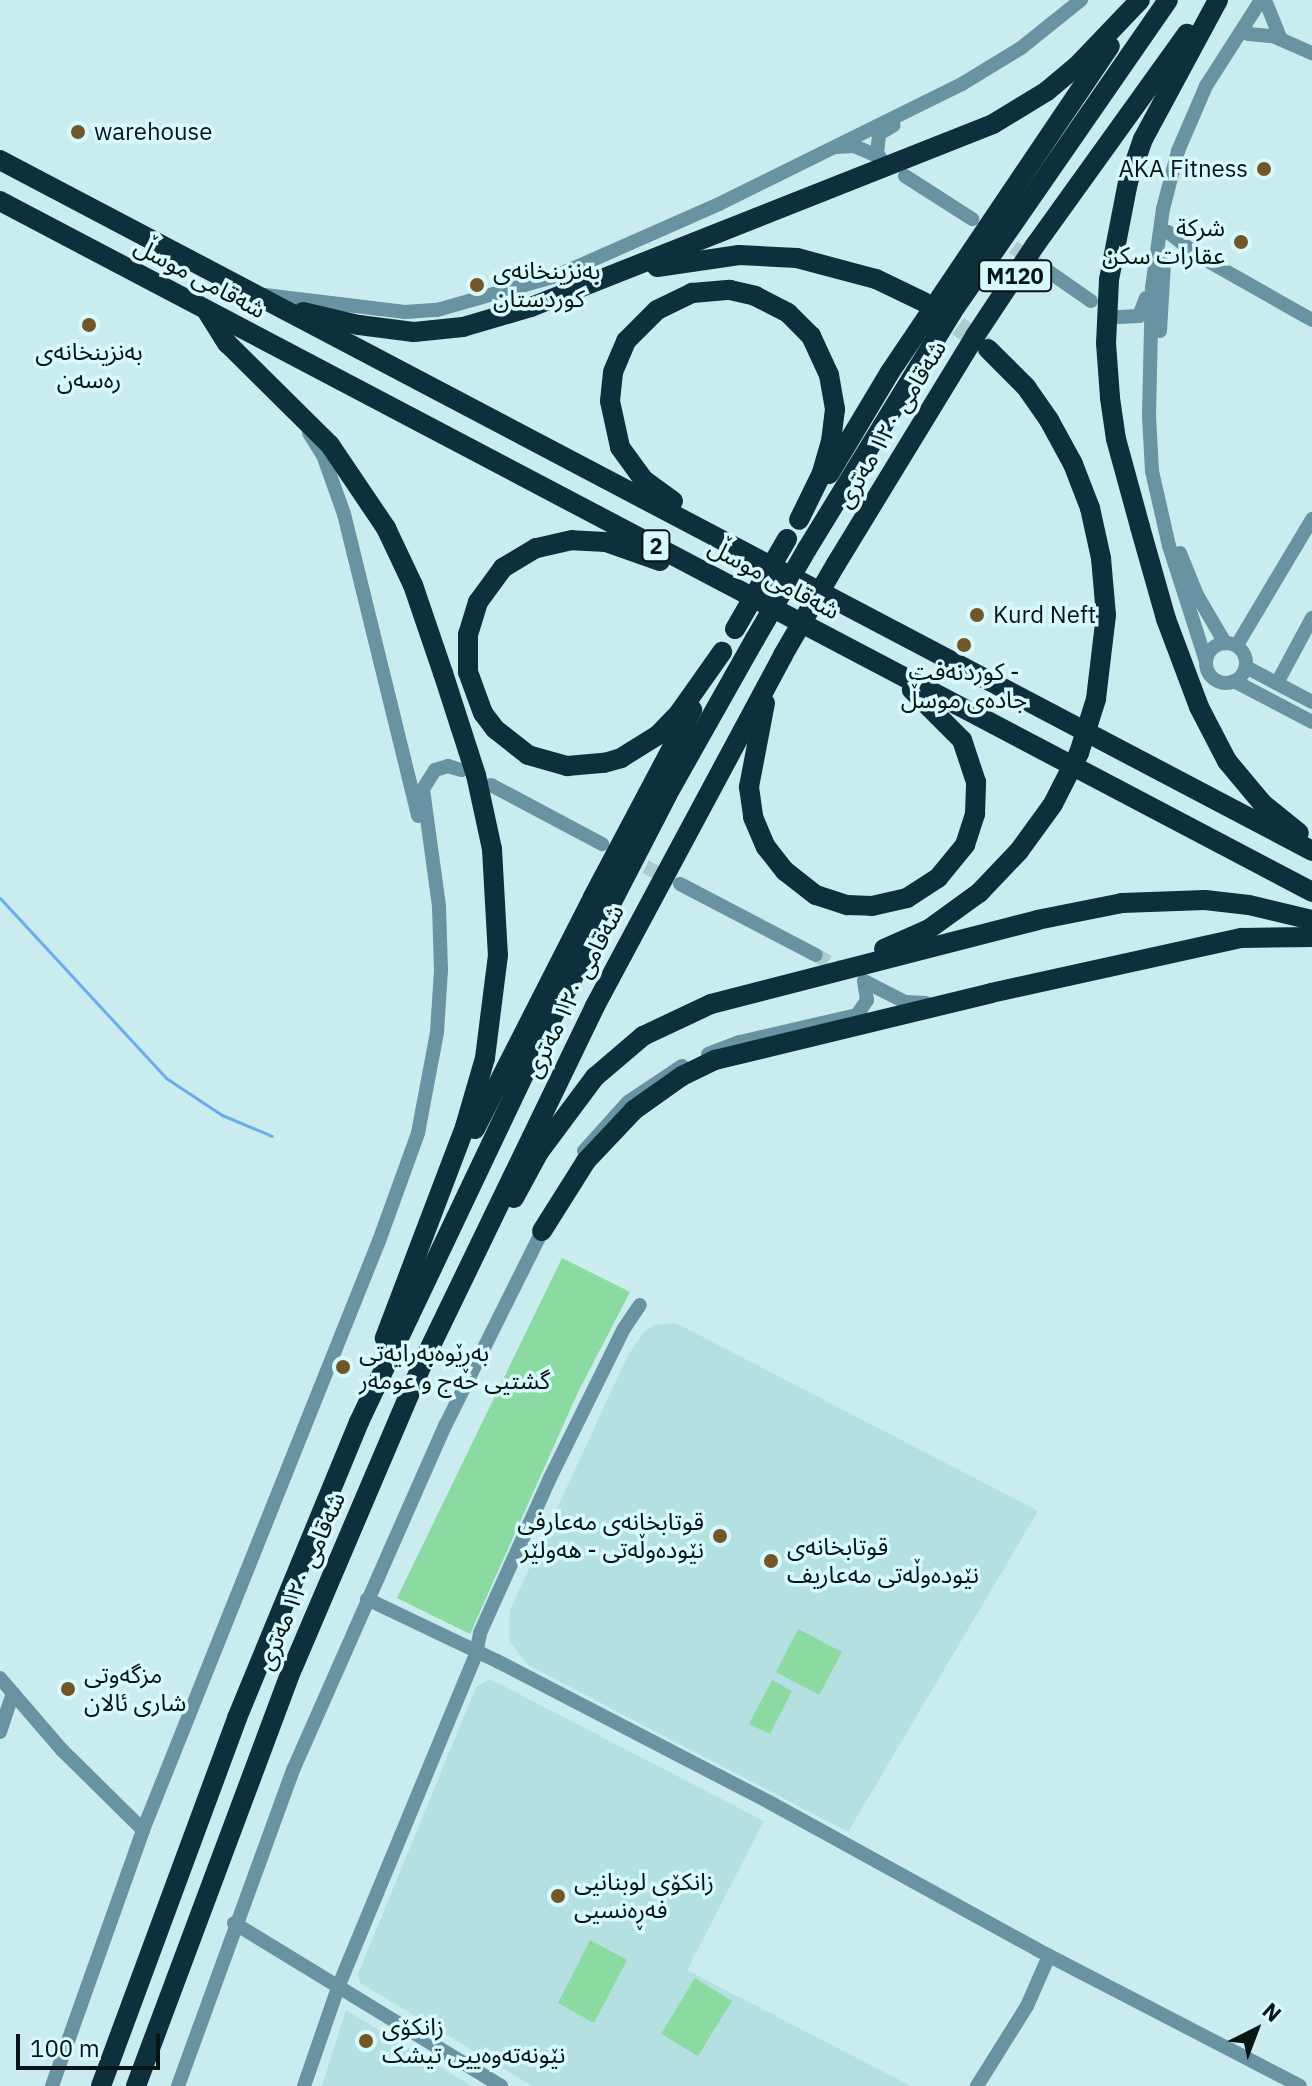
<!DOCTYPE html>
<html>
<head>
<meta charset="utf-8">
<style>
	body { margin:0 }
	#map { position:relative; width:1312px; height:2086px; overflow:hidden; background:#cbecee; font-family:"IBM Plex Sans","Noto Sans Arabic",sans-serif }
	div>[style] { position:absolute }
	[style*='--x'] { left:calc(var(--x)*1px); top:calc(var(--y)*1px); width:calc(var(--w)*1px); rotate:calc(var(--a)*1deg) }
	.built>* { inset:0; background:#b5e0e2 }
	.green>* { inset:0; background:#8adaa1 }
	.stream>* { height:3px; margin:-1.5px; padding:0 1.5px; transform-origin:1.5px; border-radius:1.5px; background:#6daceb }
	.minor-tunnel>* { height:14px; margin-top:-7px; transform-origin:0; background:repeating-linear-gradient(90deg,#aecccd 0 14px,transparent 0 21px) }
	.highway-tunnel>* { height:20px; margin-top:-10px; transform-origin:0; background:repeating-linear-gradient(90deg,#aecccd 0 20px,transparent 0 30px) }
	.minor>* { height:14px; margin:-7px; padding:0 7px; transform-origin:7px; border-radius:7px; background:#6992a2 }
	.minor>.ring { margin:-7px; padding:0; box-sizing:content-box; background:none; border:14px solid #6992a2; border-radius:50% }
	.highway>* { height:20px; margin:-10px; padding:0 10px; transform-origin:10px; border-radius:10px; background:#0d303c }
	.highway-bridge>* { height:20px; margin:-10px; padding:0 10px; transform-origin:10px; border-radius:10px; background:#0d303c }
	.dots>* { width:22px; height:22px; translate:-50% -50%; box-sizing:border-box; border:4px solid #d8f9fb; border-radius:50% }
	span { translate:-50% -50%; white-space:nowrap; text-align:center; line-height:1.15; -webkit-text-stroke:7px #d8f9fb; paint-order:stroke }
	.shield-label span { padding:2px 6px; background:#d8f9fb; border:2px solid; border-radius:6px; -webkit-text-stroke-width:0 }
	.shield-label { font-size:22px; color:#081415; font-weight:700 }
	.poi-label { font-size:24px; color:#081415 }
	.left { translate:0 -50%; text-align:left }
	.right { translate:-100% -50%; text-align:right }
	.street-label { font-size:24px; color:#081415 }
	.north { position:absolute; left:1216px; top:1990px; width:80px; height:80px; -webkit-text-stroke:6px #d8f9fb; paint-order:stroke; rotate:42deg; font-size:22px; font-weight:700; line-height:32px; text-align:center; color:#081415 }
	.north::after { content:''; display:block; margin:auto; width:28px; height:36px; background:#081415; clip-path:polygon(50% 0,100% 100%,50% 72%,0 100%) }
	.scale { position:absolute; left:16px; top:2034px; width:144px; height:36px; box-sizing:border-box; border:4px solid #081415; border-top:0; padding-left:10px; font-size:24px; line-height:28px; white-space:nowrap; color:#081415; -webkit-text-stroke:6px #d8f9fb; paint-order:stroke }
</style>
</head>
<body>
<div id="map">
	<div class="built">
		<div style="clip-path:polygon(676px 1323px,1038px 1511px,848px 1832px,528px 1665px,509px 1641px,510px 1610px,628px 1355px,644px 1332px,654px 1325px)"></div>
		<div style="clip-path:polygon(490px 1679px,764px 1821px,687px 1970px,911px 2086px,532px 2086px,360px 1983px,358px 1974px,476px 1687px)"></div>
		<div style="clip-path:polygon(346px 2010px,472px 2086px,322px 2086px)"></div>
	</div>
	<div class="green">
		<div style="clip-path:polygon(562px 1258px,630px 1292px,578px 1392px,470px 1634px,397px 1598px)"></div>
		<div style="clip-path:polygon(798px 1629px,842px 1652px,819px 1695px,776px 1672px)"></div>
		<div style="clip-path:polygon(772px 1680px,792px 1691px,770px 1734px,749px 1724px)"></div>
		<div style="clip-path:polygon(590px 1940px,627px 1960px,594px 2023px,558px 2003px)"></div>
		<div style="clip-path:polygon(695px 1978px,732px 2001px,698px 2056px,661px 2034px)"></div>
	</div>
	<div class="stream">
		<div style="--x:0;--y:898;--w:245;--a:47.3"></div>
		<div style="--x:166;--y:1078;--w:67;--a:33.5"></div>
		<div style="--x:222;--y:1115;--w:54;--a:22.8"></div>
	</div>
	<div class="minor-tunnel">
		<div style="--x:996;--y:235;--w:60;--a:34.8"></div>
		<div style="--x:627;--y:857;--w:52;--a:27.6"></div>
		<div style="--x:816;--y:955;--w:35;--a:29"></div>
	</div>
	<div class="highway-tunnel">
		<div style="--x:934;--y:308;--w:64;--a:36.7"></div>
	</div>
	<div class="minor">
		<div style="--x:1267;--y:5;--w:37;--a:68"></div>
		<div style="--x:1248;--y:34;--w:25;--a:5"></div>
		<div style="--x:1273;--y:36;--w:43;--a:23.6"></div>
		<div style="--x:836;--y:147;--w:18;--a:-3"></div>
		<div style="--x:854;--y:146;--w:28;--a:23"></div>
		<div style="--x:877;--y:154;--w:20;--a:-84"></div>
		<div style="--x:879;--y:134;--w:17;--a:-31"></div>
		<div style="--x:905;--y:176;--w:80;--a:32.7"></div>
		<div style="--x:1168;--y:232;--w:39;--a:38"></div>
		<div style="--x:1199;--y:256;--w:130;--a:29.5"></div>
		<div style="--x:1045;--y:269;--w:56;--a:34.8"></div>
		<div style="--x:265;--y:295;--w:141;--a:6.9"></div>
		<div style="--x:405;--y:312;--w:32;--a:-4"></div>
		<div style="--x:437;--y:310;--w:124;--a:-15.9"></div>
		<div style="--x:556;--y:276;--w:178;--a:-23.8"></div>
		<div style="--x:719;--y:204;--w:271;--a:-26.3"></div>
		<div style="--x:962;--y:84;--w:69;--a:-31.4"></div>
		<div style="--x:1021;--y:48;--w:77;--a:-38.7"></div>
		<div style="--x:1119;--y:317;--w:20;--a:-3"></div>
		<div style="--x:1139;--y:316;--w:19;--a:-69"></div>
		<div style="--x:1160;--y:331;--w:67;--a:-86.6"></div>
		<div style="--x:309;--y:433;--w:26;--a:58"></div>
		<div style="--x:323;--y:455;--w:63;--a:70.4"></div>
		<div style="--x:344;--y:514;--w:311;--a:76.2"></div>
		<div style="--x:1180;--y:553;--w:45;--a:68"></div>
		<div style="--x:1197;--y:595;--w:56;--a:59.7"></div>
		<div class="ring" style="left:1206px;top:643px;width:26px;height:26px"></div>
		<div style="--x:1237;--y:645;--w:147;--a:-59.2"></div>
		<div style="--x:1206;--y:661;--w:121;--a:-107.8"></div>
		<div style="--x:1169;--y:546;--w:77;--a:-102.8"></div>
		<div style="--x:1152;--y:471;--w:55;--a:-93.1"></div>
		<div style="--x:1149;--y:416;--w:128;--a:-88.7"></div>
		<div style="--x:1152;--y:288;--w:80;--a:-82.1"></div>
		<div style="--x:1163;--y:209;--w:60;--a:-75.5"></div>
		<div style="--x:1178;--y:151;--w:71;--a:-66.7"></div>
		<div style="--x:1206;--y:86;--w:102;--a:-57.4"></div>
		<div style="--x:1246;--y:667;--w:75;--a:27.9"></div>
		<div style="--x:1234;--y:681;--w:88;--a:27.7"></div>
		<div style="--x:1277;--y:683;--w:74;--a:-61.7"></div>
		<div style="--x:491;--y:785;--w:126;--a:28"></div>
		<div style="--x:680;--y:884;--w:153;--a:27.6"></div>
		<div style="--x:864;--y:981;--w:46;--a:27.1"></div>
		<div style="--x:905;--y:1002;--w:21;--a:3"></div>
		<div style="--x:708;--y:1054;--w:34;--a:-21"></div>
		<div style="--x:740;--y:1042;--w:120;--a:-13"></div>
		<div style="--x:857;--y:1015;--w:18;--a:-56"></div>
		<div style="--x:867;--y:1000;--w:19;--a:-99"></div>
		<div style="--x:584;--y:1151;--w:66;--a:-48.1"></div>
		<div style="--x:628;--y:1102;--w:65;--a:-33.7"></div>
		<div style="--x:367;--y:1599;--w:144;--a:25.5"></div>
		<div style="--x:497;--y:1661;--w:306;--a:27.4"></div>
		<div style="--x:769;--y:1802;--w:305;--a:28.8"></div>
		<div style="--x:1036;--y:1949;--w:297;--a:27.4"></div>
		<div style="--x:0;--y:1678;--w:95;--a:49.3"></div>
		<div style="--x:62;--y:1750;--w:114;--a:44.6"></div>
		<div style="--x:0;--y:1732;--w:41;--a:-71.6"></div>
		<div style="--x:234;--y:1923;--w:313;--a:31.4"></div>
		<div style="--x:52;--y:2086;--w:272;--a:-70.4"></div>
		<div style="--x:143;--y:1830;--w:635;--a:-68.17"></div>
		<div style="--x:379;--y:1241;--w:115;--a:-70.1"></div>
		<div style="--x:418;--y:1133;--w:103;--a:-79.3"></div>
		<div style="--x:437;--y:1032;--w:62;--a:-86.3"></div>
		<div style="--x:441;--y:970;--w:64;--a:-91.8"></div>
		<div style="--x:439;--y:906;--w:118;--a:-97.8"></div>
		<div style="--x:423;--y:789;--w:22;--a:-58"></div>
		<div style="--x:435;--y:770;--w:14;--a:-17"></div>
		<div style="--x:448;--y:766;--w:14;--a:17"></div>
		<div style="--x:178;--y:2086;--w:338;--a:-70"></div>
		<div style="--x:294;--y:1768;--w:376;--a:-66.2"></div>
		<div style="--x:446;--y:1424;--w:225;--a:-63.5"></div>
		<div style="--x:304;--y:2086;--w:107;--a:-70.9"></div>
		<div style="--x:339;--y:1985;--w:358;--a:-67.5"></div>
		<div style="--x:476;--y:1654;--w:21;--a:-79"></div>
		<div style="--x:480;--y:1633;--w:170;--a:-65.7"></div>
		<div style="--x:550;--y:1478;--w:165;--a:-63.7"></div>
		<div style="--x:623;--y:1330;--w:30;--a:-56"></div>
		<div style="--x:977;--y:2086;--w:94;--a:-58"></div>
		<div style="--x:1027;--y:2006;--w:55;--a:-66.3"></div>
	</div>
	<div class="highway">
		<div style="--x:1218;--y:0;--w:158;--a:118.3"></div>
		<div style="--x:1143;--y:139;--w:46;--a:109.2"></div>
		<div style="--x:1128;--y:182;--w:100;--a:101"></div>
		<div style="--x:1109;--y:280;--w:63;--a:92.7"></div>
		<div style="--x:1106;--y:343;--w:55;--a:85.8"></div>
		<div style="--x:1110;--y:398;--w:41;--a:81.7"></div>
		<div style="--x:1116;--y:439;--w:91;--a:74.7"></div>
		<div style="--x:1140;--y:527;--w:96;--a:74.2"></div>
		<div style="--x:1166;--y:619;--w:94;--a:69.4"></div>
		<div style="--x:1199;--y:707;--w:61;--a:62.6"></div>
		<div style="--x:1227;--y:761;--w:56;--a:50.1"></div>
		<div style="--x:1263;--y:804;--w:46;--a:38.9"></div>
		<div style="--x:0;--y:160;--w:1483;--a:27.77"></div>
		<div style="--x:0;--y:201;--w:1483;--a:27.77"></div>
		<div style="--x:657;--y:267;--w:83;--a:-8.3"></div>
		<div style="--x:739;--y:255;--w:58;--a:3"></div>
		<div style="--x:797;--y:258;--w:82;--a:14.9"></div>
		<div style="--x:876;--y:279;--w:53;--a:25.6"></div>
		<div style="--x:303;--y:312;--w:57;--a:13.1"></div>
		<div style="--x:359;--y:325;--w:55;--a:7.3"></div>
		<div style="--x:414;--y:332;--w:49;--a:-5.8"></div>
		<div style="--x:463;--y:327;--w:71;--a:-16.4"></div>
		<div style="--x:531;--y:307;--w:497;--a:-21.6"></div>
		<div style="--x:993;--y:124;--w:63;--a:-31.4"></div>
		<div style="--x:1047;--y:91;--w:39;--a:-40"></div>
		<div style="--x:1077;--y:66;--w:91;--a:-46.3"></div>
		<div style="--x:208;--y:313;--w:36;--a:58"></div>
		<div style="--x:227;--y:343;--w:145;--a:44.7"></div>
		<div style="--x:330;--y:445;--w:100;--a:56"></div>
		<div style="--x:386;--y:528;--w:63;--a:64.7"></div>
		<div style="--x:413;--y:585;--w:93;--a:71.2"></div>
		<div style="--x:443;--y:673;--w:107;--a:72.1"></div>
		<div style="--x:476;--y:775;--w:76;--a:77.8"></div>
		<div style="--x:492;--y:849;--w:106;--a:86.8"></div>
		<div style="--x:498;--y:955;--w:104;--a:97.2"></div>
		<div style="--x:485;--y:1058;--w:72;--a:106.2"></div>
		<div style="--x:465;--y:1127;--w:226;--a:110.8"></div>
		<div style="--x:988;--y:349;--w:54;--a:45"></div>
		<div style="--x:1026;--y:387;--w:40;--a:55.1"></div>
		<div style="--x:1049;--y:420;--w:50;--a:61.4"></div>
		<div style="--x:1073;--y:464;--w:47;--a:68.9"></div>
		<div style="--x:1090;--y:508;--w:51;--a:77.6"></div>
		<div style="--x:1101;--y:558;--w:57;--a:85"></div>
		<div style="--x:1106;--y:615;--w:85;--a:96.8"></div>
		<div style="--x:829;--y:474;--w:119;--a:-59.1"></div>
		<div style="--x:890;--y:372;--w:393;--a:-56"></div>
		<div style="--x:673;--y:501;--w:37;--a:-144"></div>
		<div style="--x:643;--y:479;--w:39;--a:-126"></div>
		<div style="--x:620;--y:447;--w:47;--a:-102.3"></div>
		<div style="--x:610;--y:401;--w:29;--a:-84"></div>
		<div style="--x:613;--y:372;--w:34;--a:-67"></div>
		<div style="--x:626;--y:341;--w:44;--a:-45"></div>
		<div style="--x:657;--y:310;--w:39;--a:-26"></div>
		<div style="--x:692;--y:293;--w:38;--a:-5"></div>
		<div style="--x:730;--y:290;--w:26;--a:13"></div>
		<div style="--x:755;--y:296;--w:37;--a:27"></div>
		<div style="--x:788;--y:313;--w:33;--a:45"></div>
		<div style="--x:811;--y:336;--w:43;--a:65.2"></div>
		<div style="--x:829;--y:375;--w:35;--a:80"></div>
		<div style="--x:835;--y:409;--w:32;--a:97"></div>
		<div style="--x:831;--y:441;--w:33;--a:106"></div>
		<div style="--x:822;--y:473;--w:52;--a:116.1"></div>
		<div style="--x:807;--y:549;--w:278;--a:-58.5"></div>
		<div style="--x:952;--y:312;--w:379;--a:-55.3"></div>
		<div style="--x:660;--y:561;--w:57;--a:-160.6"></div>
		<div style="--x:606;--y:542;--w:34;--a:-177"></div>
		<div style="--x:572;--y:540;--w:37;--a:167"></div>
		<div style="--x:536;--y:548;--w:39;--a:149"></div>
		<div style="--x:503;--y:568;--w:42;--a:126.3"></div>
		<div style="--x:478;--y:602;--w:34;--a:107"></div>
		<div style="--x:468;--y:634;--w:38;--a:90"></div>
		<div style="--x:468;--y:672;--w:44;--a:69.9"></div>
		<div style="--x:483;--y:713;--w:20;--a:53"></div>
		<div style="--x:495;--y:729;--w:42;--a:38.2"></div>
		<div style="--x:528;--y:755;--w:41;--a:15.8"></div>
		<div style="--x:567;--y:766;--w:37;--a:-5"></div>
		<div style="--x:604;--y:763;--w:18;--a:-16"></div>
		<div style="--x:621;--y:758;--w:44;--a:-31.9"></div>
		<div style="--x:658;--y:735;--w:30;--a:-46"></div>
		<div style="--x:679;--y:713;--w:75;--a:-54.8"></div>
		<div style="--x:836;--y:564;--w:267;--a:-58.6"></div>
		<div style="--x:975;--y:336;--w:110;--a:-56.5"></div>
		<div style="--x:1036;--y:244;--w:259;--a:-54.3"></div>
		<div style="--x:765;--y:703;--w:86;--a:100.8"></div>
		<div style="--x:749;--y:787;--w:30;--a:82"></div>
		<div style="--x:753;--y:817;--w:33;--a:67"></div>
		<div style="--x:766;--y:847;--w:31;--a:52"></div>
		<div style="--x:785;--y:871;--w:39;--a:38"></div>
		<div style="--x:816;--y:895;--w:33;--a:18"></div>
		<div style="--x:847;--y:905;--w:25;--a:2"></div>
		<div style="--x:872;--y:906;--w:36;--a:-13"></div>
		<div style="--x:907;--y:898;--w:37;--a:-33"></div>
		<div style="--x:938;--y:878;--w:43;--a:-50.7"></div>
		<div style="--x:965;--y:845;--w:33;--a:-72"></div>
		<div style="--x:975;--y:814;--w:32;--a:-88"></div>
		<div style="--x:976;--y:782;--w:44;--a:-108.4"></div>
		<div style="--x:962;--y:740;--w:71;--a:-135"></div>
		<div style="--x:884;--y:949;--w:49;--a:-24"></div>
		<div style="--x:929;--y:929;--w:62;--a:-35.8"></div>
		<div style="--x:979;--y:893;--w:58;--a:-46.4"></div>
		<div style="--x:1019;--y:851;--w:58;--a:-54.1"></div>
		<div style="--x:475;--y:1129;--w:260;--a:-63"></div>
		<div style="--x:593;--y:897;--w:212;--a:-62.1"></div>
		<div style="--x:514;--y:1198;--w:52;--a:-61.5"></div>
		<div style="--x:539;--y:1152;--w:94;--a:-53.3"></div>
		<div style="--x:595;--y:1077;--w:63;--a:-40.5"></div>
		<div style="--x:643;--y:1036;--w:75;--a:-25.2"></div>
		<div style="--x:711;--y:1004;--w:337;--a:-14.4"></div>
		<div style="--x:1037;--y:920;--w:87;--a:-11.3"></div>
		<div style="--x:1122;--y:903;--w:83;--a:-2.1"></div>
		<div style="--x:1205;--y:900;--w:44;--a:6.5"></div>
		<div style="--x:1249;--y:905;--w:65;--a:13.4"></div>
		<div style="--x:542;--y:1231;--w:83;--a:-57.8"></div>
		<div style="--x:586;--y:1161;--w:70;--a:-46.7"></div>
		<div style="--x:634;--y:1110;--w:59;--a:-35.3"></div>
		<div style="--x:682;--y:1076;--w:37;--a:-26"></div>
		<div style="--x:715;--y:1060;--w:284;--a:-13.6"></div>
		<div style="--x:991;--y:993;--w:257;--a:-12.4"></div>
		<div style="--x:1242;--y:938;--w:70;--a:-0.8"></div>
		<div style="--x:101;--y:2086;--w:392;--a:-69.7"></div>
		<div style="--x:237;--y:1718;--w:320;--a:-67.6"></div>
		<div style="--x:359;--y:1422;--w:408;--a:-64.6"></div>
		<div style="--x:534;--y:1053;--w:290;--a:-62.7"></div>
		<div style="--x:667;--y:795;--w:179;--a:-60.6"></div>
		<div style="--x:136;--y:2086;--w:447;--a:-69.5"></div>
		<div style="--x:293;--y:1667;--w:332;--a:-66.9"></div>
		<div style="--x:423;--y:1362;--w:395;--a:-64.2"></div>
		<div style="--x:595;--y:1006;--w:398;--a:-61.8"></div>
	</div>
	<div class="highway-bridge">
		<div style="--x:735;--y:629;--w:104;--a:-60"></div>
		<div style="--x:755;--y:639;--w:104;--a:-60"></div>
		<div style="--x:783;--y:655;--w:105;--a:-59.8"></div>
		<div style="--x:1053;--y:804;--w:57;--a:-63"></div>
		<div style="--x:1079;--y:753;--w:57;--a:-72.5"></div>
	</div>
	<div class="dots">
		<div style="left:78px;top:132px;background:#715628"></div>
		<div style="left:1264px;top:169px;background:#715628"></div>
		<div style="left:1241px;top:242px;background:#715628"></div>
		<div style="left:477px;top:285px;background:#715628"></div>
		<div style="left:89px;top:325px;background:#715628"></div>
		<div style="left:977px;top:615px;background:#715628"></div>
		<div style="left:964px;top:645px;background:#715628"></div>
		<div style="left:343px;top:1367px;background:#715628"></div>
		<div style="left:720px;top:1536px;background:#715628"></div>
		<div style="left:771px;top:1561px;background:#715628"></div>
		<div style="left:68px;top:1689px;background:#715628"></div>
		<div style="left:558px;top:1896px;background:#715628"></div>
		<div style="left:366px;top:2041px;background:#715628"></div>
	</div>
	<div class="shield-label">
		<span style="left:1015px;top:276px">M120</span>
		<span style="left:656px;top:546px">2</span>
	</div>
	<div class="poi-label">
		<span class="left" style="left:94px;top:132px">warehouse</span>
		<span class="right" style="left:1248px;top:169px">AKA Fitness</span>
		<span class="right" style="left:1225px;top:242px">شركة<br>عقارات سكن</span>
		<span class="left" style="left:493px;top:285px">بەنزینخانەی<br>کوردستان</span>
		<span style="left:89px;top:366px">بەنزینخانەی<br>رەسەن</span>
		<span class="left" style="left:993px;top:615px">Kurd Neft</span>
		<span style="left:964px;top:686px">کوردنەفت -<br>جادەی موسڵ</span>
		<span class="left" style="left:359px;top:1367px">بەڕێوەبەرایەتی<br>گشتیی حەج و عومەر</span>
		<span class="right" style="left:704px;top:1536px">قوتابخانەی مەعارفی<br>نێودەوڵەتی - هەولێر</span>
		<span class="left" style="left:787px;top:1561px">قوتابخانەی<br>نێودەوڵەتی مەعاریف</span>
		<span class="left" style="left:84px;top:1689px">مزگەوتی<br>شاری ئالان</span>
		<span class="left" style="left:574px;top:1896px">زانکۆی لوبنانیی<br>فەڕەنسیی</span>
		<span class="left" style="left:382px;top:2041px">زانکۆی<br>نێونەتەوەییی تیشک</span>
	</div>
	<div class="street-label">
		<span style="left:200px;top:278px;rotate:28deg">شەقامی موسڵ</span>
		<span style="left:891px;top:424px;rotate:-59deg">شەقامی ١٢٠ مەتری</span>
		<span style="left:774px;top:579px;rotate:28deg">شەقامی موسڵ</span>
		<span style="left:574px;top:991px;rotate:-63deg">شەقامی ١٢٠ مەتری</span>
		<span style="left:301px;top:1581px;rotate:-67deg">شەقامی ١٢٠ مەتری</span>
	</div>
	<div class="north">N</div>
	<div class="scale">100 m</div>
</div>
</body>
</html>
